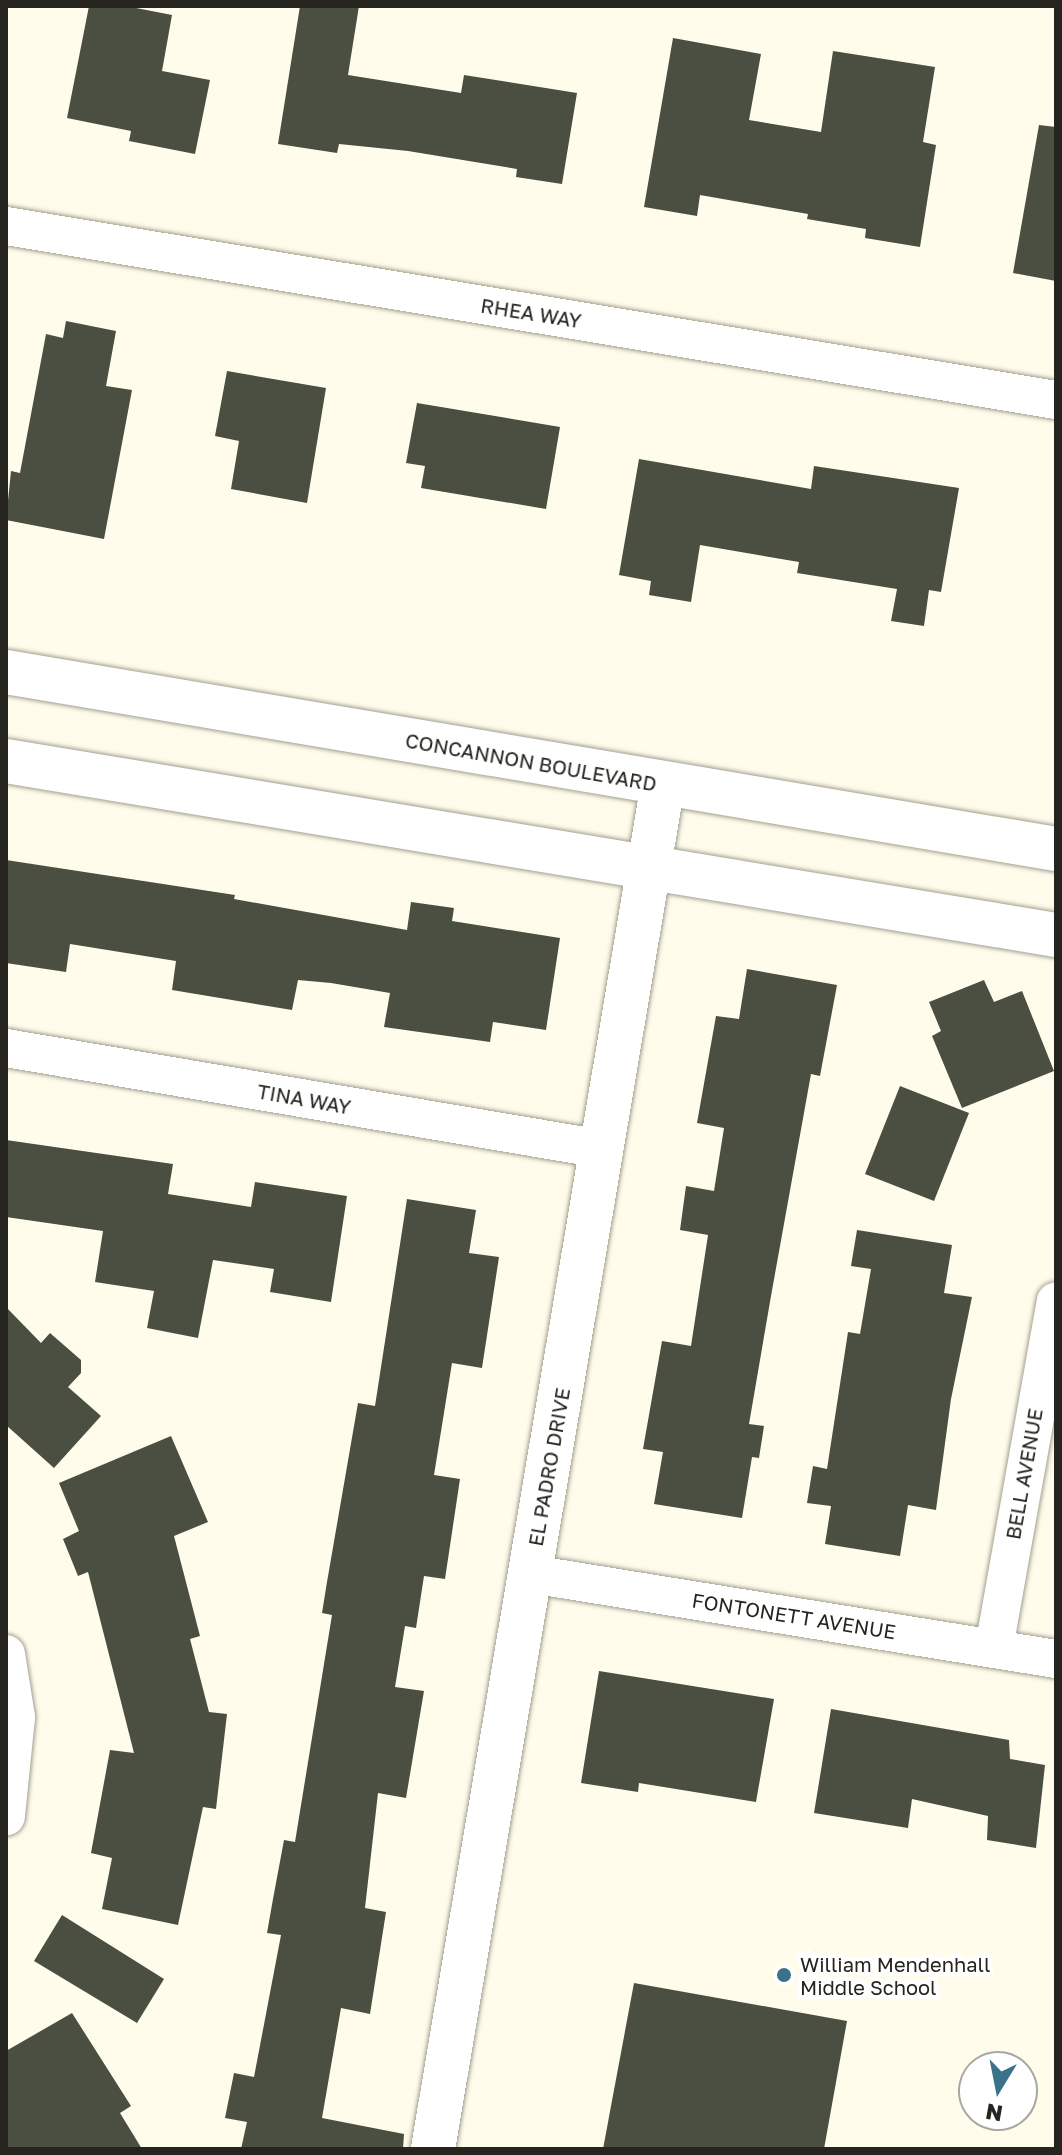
<!DOCTYPE html>
<html>
<head>
<meta charset="utf-8">
<style>
	body { margin:0 }
	#map { position:relative; width:1062px; height:2155px; overflow:hidden; background:#fffceb; font-family:"Golos Text",sans-serif }
	div>[style] { position:absolute }
	[style*='--x'] { left:calc(var(--x)*1px); top:calc(var(--y)*1px); width:calc(var(--w)*1px); rotate:calc(var(--a)*1deg) }
	.building>* { inset:0; background:#4a4f41 }
	.roads { filter:drop-shadow(0 0 2px #a4a091) drop-shadow(0 0 2px #a4a091) }
	.minor>* { height:38px; margin:-19px; padding:0 19px; transform-origin:19px; border-radius:19px; background:#fff }
	.tertiary>* { height:44px; margin:-22px; padding:0 22px; transform-origin:22px; border-radius:22px; background:#fff }
	.secondary>* { height:44px; margin:-22px; padding:0 22px; transform-origin:22px; border-radius:22px; background:#fff }
	.dots>* { width:22px; height:22px; translate:-50% -50%; box-sizing:border-box; border:4px solid #fff; border-radius:50% }
	span { translate:-50% -50%; white-space:nowrap; text-align:center; line-height:1.15; -webkit-text-stroke:8px #fff; paint-order:stroke }
	.street-label { font-size:20px; color:#25241e }
	.poi-label { font-size:20px; color:#25241e }
	.left { translate:0 -50%; text-align:left }
	.frame { position:absolute; inset:0; border:8px solid #25241e; pointer-events:none }
	.north { position:absolute; left:958px; top:2051px; width:80px; height:80px; box-sizing:border-box; background:#fff; border:2px solid #a8a7a5; border-radius:50%; rotate:190deg; font-size:22px; font-weight:700; line-height:32px; text-align:center; color:#25241e }
	.north::after { content:''; display:block; margin:auto; width:28px; height:36px; background:#3a728c; clip-path:polygon(50% 0,100% 100%,50% 72%,0 100%) }
</style>
</head>
<body>
<div id="map">
	<div class="building">
		<div style="clip-path:polygon(89px 6px,126px 6px,172px 15px,162px 71px,210px 80px,195px 154px,129px 141px,131px 131px,67px 118px)"></div>
		<div style="clip-path:polygon(300px 6px,359px 6px,348px 75px,461px 93px,464px 75px,577px 93px,562px 184px,516px 177px,517px 169px,408px 151px,339px 144px,337px 153px,278px 144px)"></div>
		<div style="clip-path:polygon(673px 38px,761px 54px,749px 120px,821px 132px,833px 51px,935px 67px,923px 142px,936px 145px,920px 247px,865px 238px,866px 229px,807px 219px,808px 214px,700px 195px,697px 216px,644px 207px)"></div>
		<div style="clip-path:polygon(1039px 125px,1056px 127px,1056px 281px,1013px 273px)"></div>
		<div style="clip-path:polygon(66px 321px,116px 331px,106px 386px,132px 390px,104px 539px,6px 520px,11px 471px,20px 473px,46px 334px,63px 338px)"></div>
		<div style="clip-path:polygon(227px 371px,326px 388px,307px 503px,231px 489px,239px 441px,215px 436px)"></div>
		<div style="clip-path:polygon(417px 403px,560px 427px,546px 509px,421px 488px,425px 466px,406px 463px)"></div>
		<div style="clip-path:polygon(639px 459px,811px 489px,814px 466px,959px 488px,941px 592px,929px 590px,924px 626px,891px 621px,897px 589px,797px 573px,799px 562px,700px 545px,691px 602px,649px 595px,651px 581px,619px 575px)"></div>
		<div style="clip-path:polygon(6px 860px,235px 895px,234px 899px,407px 930px,411px 902px,454px 908px,452px 921px,560px 938px,546px 1030px,493px 1022px,490px 1042px,384px 1027px,390px 993px,331px 983px,298px 980px,292px 1010px,172px 990px,176px 961px,70px 944px,66px 972px,6px 963px)"></div>
		<div style="clip-path:polygon(747px 969px,837px 985px,820px 1076px,811px 1074px,771px 1296px,749px 1424px,764px 1426px,759px 1458px,752px 1457px,742px 1518px,654px 1504px,663px 1452px,643px 1449px,662px 1341px,691px 1346px,708px 1235px,680px 1230px,686px 1186px,714px 1191px,724px 1128px,697px 1123px,716px 1016px,739px 1019px)"></div>
		<div style="clip-path:polygon(984px 980px,994px 1002px,1022px 991px,1054px 1071px,962px 1108px,932px 1036px,941px 1031px,929px 1002px)"></div>
		<div style="clip-path:polygon(900px 1086px,969px 1113px,934px 1201px,865px 1174px)"></div>
		<div style="clip-path:polygon(6px 1140px,173px 1164px,168px 1194px,251px 1207px,255px 1182px,347px 1196px,331px 1302px,270px 1292px,274px 1269px,213px 1260px,198px 1338px,147px 1328px,154px 1291px,95px 1282px,103px 1231px,6px 1217px)"></div>
		<div style="clip-path:polygon(407px 1199px,476px 1210px,469px 1253px,499px 1257px,482px 1368px,452px 1363px,434px 1475px,460px 1479px,445px 1579px,424px 1576px,416px 1628px,405px 1626px,395px 1687px,424px 1691px,406px 1798px,378px 1793px,365px 1908px,386px 1912px,370px 2014px,341px 2008px,322px 2118px,404px 2134px,403px 2149px,241px 2149px,247px 2122px,225px 2118px,234px 2073px,254px 2077px,281px 1935px,267px 1933px,273px 1899px,284px 1840px,295px 1842px,332px 1615px,322px 1613px,327px 1582px,358px 1403px,375px 1406px)"></div>
		<div style="clip-path:polygon(857px 1230px,952px 1245px,944px 1293px,972px 1297px,951px 1399px,936px 1510px,908px 1505px,900px 1556px,825px 1544px,831px 1506px,807px 1503px,813px 1466px,827px 1469px,848px 1332px,860px 1334px,871px 1269px,851px 1266px)"></div>
		<div style="clip-path:polygon(6px 1307px,41px 1343px,50px 1333px,81px 1360px,81px 1373px,68px 1387px,101px 1416px,54px 1468px,6px 1425px)"></div>
		<div style="clip-path:polygon(171px 1436px,208px 1522px,174px 1536px,200px 1636px,190px 1639px,209px 1712px,227px 1714px,216px 1809px,203px 1807px,178px 1925px,102px 1909px,112px 1858px,91px 1853px,110px 1750px,134px 1753px,88px 1572px,78px 1576px,63px 1539px,79px 1531px,59px 1483px)"></div>
		<div style="clip-path:polygon(599px 1671px,774px 1699px,756px 1802px,639px 1783px,638px 1792px,581px 1783px)"></div>
		<div style="clip-path:polygon(831px 1709px,1009px 1740px,1010px 1759px,1045px 1765px,1036px 1848px,987px 1840px,988px 1816px,912px 1799px,908px 1828px,814px 1813px)"></div>
		<div style="clip-path:polygon(62px 1915px,164px 1979px,137px 2023px,34px 1961px)"></div>
		<div style="clip-path:polygon(634px 1983px,847px 2021px,824px 2149px,603px 2149px)"></div>
		<div style="clip-path:polygon(72px 2013px,131px 2106px,120px 2113px,142px 2149px,6px 2149px,6px 2051px)"></div>
	</div>
	<div class="roads">
		<div class="minor">
			<div style="--x:6;--y:226;--w:1064;--a:9.41"></div>
			<div style="--x:6;--y:1048;--w:604;--a:9.62"></div>
			<div style="--x:531;--y:1574;--w:532;--a:9.2"></div>
			<div style="--x:994;--y:1648;--w:352;--a:-79.9"></div>
			<div style="--x:6;--y:1654;--w:64;--a:81"></div>
			<div style="--x:16;--y:1717;--w:100;--a:95.8"></div>
		</div>
		<div class="tertiary">
			<div style="--x:433;--y:2149;--w:1384;--a:-80.44"></div>
		</div>
		<div class="secondary">
			<div style="--x:6;--y:672;--w:1065;--a:9.57"></div>
			<div style="--x:6;--y:761;--w:1064;--a:9.41"></div>
		</div>
	</div>
	<div class="dots">
		<div style="left:784px;top:1975px;background:#3a728c"></div>
	</div>
	<div class="street-label">
		<span style="left:531px;top:313px;rotate:9deg">RHEA WAY</span>
		<span style="left:531px;top:762px;rotate:10deg">CONCANNON BOULEVARD</span>
		<span style="left:304px;top:1099px;rotate:10deg">TINA WAY</span>
		<span style="left:549px;top:1467px;rotate:-80deg">EL PADRO DRIVE</span>
		<span style="left:1024px;top:1474px;rotate:-80deg">BELL AVENUE</span>
		<span style="left:794px;top:1616px;rotate:9deg">FONTONETT AVENUE</span>
	</div>
	<div class="poi-label">
		<span class="left" style="left:800px;top:1976px">William Mendenhall<br>Middle School</span>
	</div>
	<div class="frame"></div>
	<div class="north">N</div>
</div>
</body>
</html>
